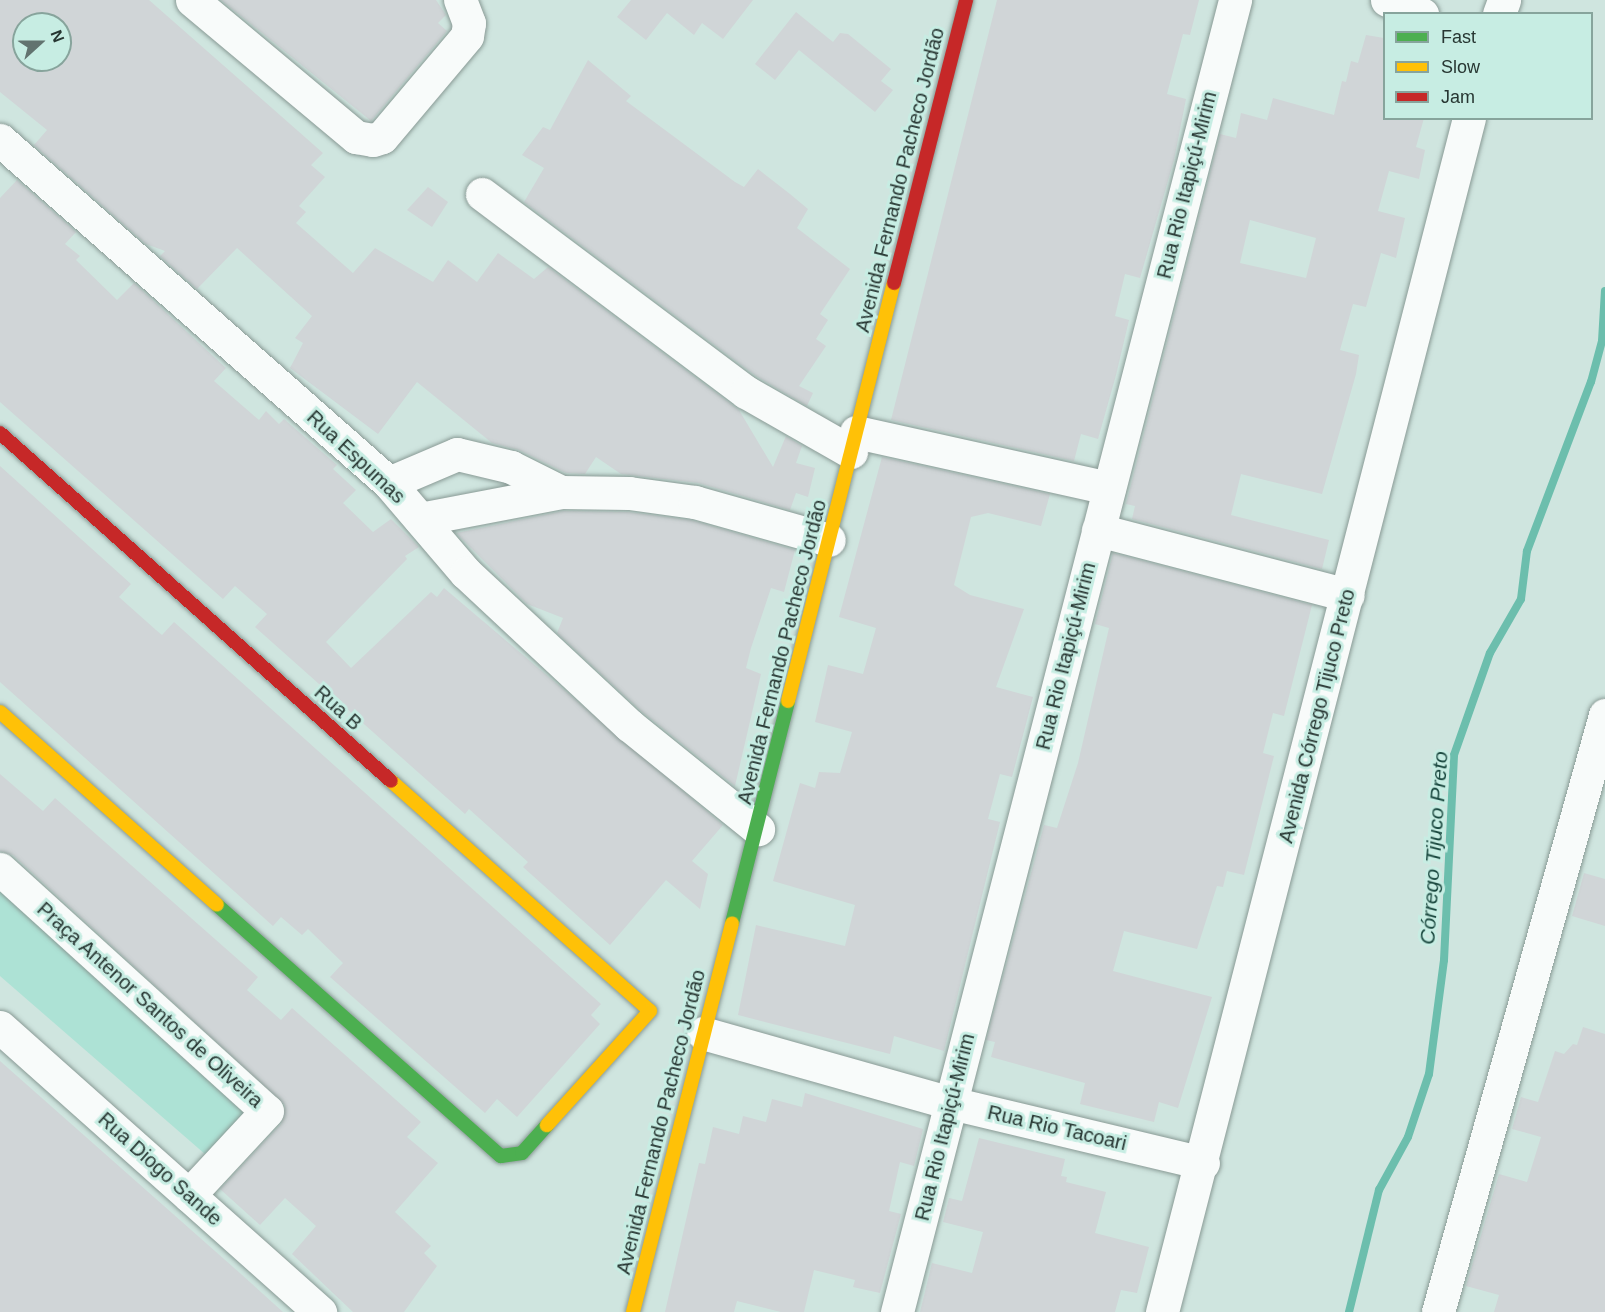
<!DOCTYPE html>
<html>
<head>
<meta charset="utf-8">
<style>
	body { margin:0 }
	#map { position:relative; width:1605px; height:1312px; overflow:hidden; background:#cfe5df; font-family:Arial,sans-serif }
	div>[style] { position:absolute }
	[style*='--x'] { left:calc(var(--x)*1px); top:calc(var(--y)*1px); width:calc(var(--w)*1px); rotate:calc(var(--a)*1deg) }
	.green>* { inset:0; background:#ade2d5 }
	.stream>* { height:8px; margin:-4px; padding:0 4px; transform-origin:4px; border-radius:4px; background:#6cbead }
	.building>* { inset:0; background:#d0d5d7 }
	.roads { filter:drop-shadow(0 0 2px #899a95) drop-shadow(0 0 2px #899a95) }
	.street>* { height:33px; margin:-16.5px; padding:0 16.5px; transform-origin:16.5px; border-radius:16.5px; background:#f8fbfa }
	.fast>* { height:14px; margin:-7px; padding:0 7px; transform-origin:7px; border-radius:7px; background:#4caf50 }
	.slow>* { height:14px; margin:-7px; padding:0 7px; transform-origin:7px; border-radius:7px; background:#ffc107 }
	.jam>* { height:14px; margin:-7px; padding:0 7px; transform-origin:7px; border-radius:7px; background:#c62828 }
	span { translate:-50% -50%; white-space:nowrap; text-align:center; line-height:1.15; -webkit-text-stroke:6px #c7ede3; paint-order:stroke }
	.street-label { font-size:20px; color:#273632 }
	.water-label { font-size:21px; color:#17453c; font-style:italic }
	.legend { position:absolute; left:1383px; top:12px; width:210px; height:108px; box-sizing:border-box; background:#c7ede3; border:2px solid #87a49c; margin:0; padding:8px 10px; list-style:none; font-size:18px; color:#273632 }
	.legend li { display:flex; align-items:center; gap:12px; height:30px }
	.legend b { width:30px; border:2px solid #87a49c }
	.north { position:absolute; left:12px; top:12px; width:60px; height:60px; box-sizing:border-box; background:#c7ede3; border:2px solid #87a49c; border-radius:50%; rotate:69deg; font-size:16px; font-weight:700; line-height:24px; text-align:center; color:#273632 }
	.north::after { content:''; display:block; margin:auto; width:21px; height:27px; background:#62736f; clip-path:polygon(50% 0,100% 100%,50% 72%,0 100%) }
</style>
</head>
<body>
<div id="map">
	<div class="green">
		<div style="clip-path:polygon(0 879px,259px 1109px,213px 1161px,0 976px)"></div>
	</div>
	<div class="stream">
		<div style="--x:1349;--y:1312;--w:126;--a:-76.2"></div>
		<div style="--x:1379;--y:1190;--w:60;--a:-61.3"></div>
		<div style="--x:1408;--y:1137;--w:66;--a:-71.6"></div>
		<div style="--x:1429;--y:1074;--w:115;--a:-82.5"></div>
		<div style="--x:1444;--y:960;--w:205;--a:-87.2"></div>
		<div style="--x:1454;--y:755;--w:108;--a:-70.6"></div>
		<div style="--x:1490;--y:653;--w:62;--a:-60.1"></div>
		<div style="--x:1521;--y:599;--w:48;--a:-82.9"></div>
		<div style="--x:1527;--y:551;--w:181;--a:-69.3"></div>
		<div style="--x:1591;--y:382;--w:42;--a:-75"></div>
		<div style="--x:1602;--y:341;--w:50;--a:-86.6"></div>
	</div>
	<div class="building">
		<div style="clip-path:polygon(evenodd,0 0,149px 0,323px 153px,311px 165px,325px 177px,299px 206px,306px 212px,296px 223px,353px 273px,375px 248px,433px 282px,448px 260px,477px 282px,498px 253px,534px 279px,548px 267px,739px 410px,773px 467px,786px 436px,802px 446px,796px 463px,815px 468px,808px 497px,796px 493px,790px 510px,698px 483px,621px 474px,596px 457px,585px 474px,566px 473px,519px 450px,492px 443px,417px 382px,378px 434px,290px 368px,303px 343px,295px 338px,312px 316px,237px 248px,197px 289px,160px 256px,165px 251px,146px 244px,34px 145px,47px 130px,0 92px,0 0,24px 24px,60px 24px,60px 60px,24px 60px,24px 24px)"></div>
		<div style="clip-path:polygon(221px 0,436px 0,446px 15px,438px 23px,447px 31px,371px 121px)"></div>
		<div style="clip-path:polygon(631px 0,753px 0,723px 39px,702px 23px,694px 35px,667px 13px,646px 40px,617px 17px)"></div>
		<div style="clip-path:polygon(997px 0,1199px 0,1190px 35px,1183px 34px,1167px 94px,1186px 99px,1174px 160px,1140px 278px,1125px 274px,1115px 316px,1129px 320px,1116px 375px,1098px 439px,1081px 434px,1074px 461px,891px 420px)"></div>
		<div style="clip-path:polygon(796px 12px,833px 42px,840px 33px,848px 34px,891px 69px,881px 81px,893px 90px,875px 112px,799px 50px,775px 80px,755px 64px)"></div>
		<div style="clip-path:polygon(evenodd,1366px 35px,1384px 38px,1384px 118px,1424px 118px,1416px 147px,1425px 150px,1419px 179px,1389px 171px,1378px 211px,1405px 218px,1396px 258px,1381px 253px,1366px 307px,1353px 304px,1340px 350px,1359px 355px,1356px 374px,1322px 494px,1241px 474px,1231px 515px,1329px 540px,1322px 569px,1132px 519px,1135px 506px,1126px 504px,1220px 134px,1236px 138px,1241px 113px,1267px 120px,1273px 98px,1334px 115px,1342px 81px,1346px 82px,1351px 61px,1358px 63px,1366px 35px,1250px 220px,1316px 238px,1306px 278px,1240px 263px,1250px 220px)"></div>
		<div style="clip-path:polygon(588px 60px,631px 96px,626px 101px,735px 182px,744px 187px,758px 169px,790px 194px,808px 209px,797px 228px,850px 269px,820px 314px,828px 320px,816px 339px,826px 346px,799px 386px,813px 393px,807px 406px,756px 376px,524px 202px,544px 168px,522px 155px,543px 127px,550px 130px)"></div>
		<div style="clip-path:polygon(17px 180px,76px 232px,65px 244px,80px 256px,76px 260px,117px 300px,134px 283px,226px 368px,214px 381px,259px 420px,266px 411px,279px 424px,284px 419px,337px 465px,333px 469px,356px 490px,343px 503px,373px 532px,391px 519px,419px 547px,405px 556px,407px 559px,326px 642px,351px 668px,431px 592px,437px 597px,444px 588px,723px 825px,692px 861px,708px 874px,700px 909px,666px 880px,610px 945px,523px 867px,528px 862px,469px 809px,465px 814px,255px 627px,267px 614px,235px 586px,223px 599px,0 402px,0 198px)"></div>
		<div style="clip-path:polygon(428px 187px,448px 202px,432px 227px,407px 210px)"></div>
		<div style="clip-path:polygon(882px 457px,1050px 494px,1041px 526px,988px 513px,971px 517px,954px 585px,970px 595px,1024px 609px,996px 687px,1033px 697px,1012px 777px,1000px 774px,988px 819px,1000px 822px,944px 1051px,894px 1036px,890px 1054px,738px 1015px,756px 925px,845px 946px,855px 905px,773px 881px,800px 783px,815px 788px,819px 772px,840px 773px,852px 732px,815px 722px,828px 665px,863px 674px,876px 628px,839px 617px)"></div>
		<div style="clip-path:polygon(0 466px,131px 584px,119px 597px,156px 630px,162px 635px,174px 622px,601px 1004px,591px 1015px,600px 1024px,517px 1117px,497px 1099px,485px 1113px,330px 977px,343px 963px,308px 929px,302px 935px,281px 917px,273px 926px,0 682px)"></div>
		<div style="clip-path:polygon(563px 511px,628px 512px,691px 520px,795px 550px,784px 592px,771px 588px,751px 648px,746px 668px,761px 674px,735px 786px,641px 711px,557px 633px,563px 618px,527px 604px,456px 533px)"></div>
		<div style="clip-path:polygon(1113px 553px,1312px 605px,1284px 716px,1273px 713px,1263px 753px,1274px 756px,1244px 875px,1227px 871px,1223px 887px,1217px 886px,1197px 949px,1124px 931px,1113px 971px,1212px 997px,1178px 1108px,1159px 1102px,1154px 1122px,1080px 1104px,1085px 1083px,991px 1057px,995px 1042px,986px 1040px,1044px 825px,1057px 828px,1078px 763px,1109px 628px,1095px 624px)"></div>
		<div style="clip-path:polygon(0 774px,43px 811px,55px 798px,258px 977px,247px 990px,281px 1020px,292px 1008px,421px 1122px,407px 1137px,438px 1163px,395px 1212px,431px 1246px,424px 1253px,437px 1266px,404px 1312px,353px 1312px,292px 1254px,316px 1226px,285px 1198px,260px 1225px,220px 1189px,281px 1124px,285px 1105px,13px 855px,0 851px)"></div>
		<div style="clip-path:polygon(1584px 873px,1605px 879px,1605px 926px,1572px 916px)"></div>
		<div style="clip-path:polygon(1583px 1027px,1605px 1034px,1605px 1312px,1494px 1312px,1499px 1295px,1466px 1286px,1499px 1174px,1527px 1182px,1541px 1137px,1512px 1129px,1521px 1097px,1538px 1102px,1555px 1051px,1564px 1054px,1573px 1044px,1577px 1045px)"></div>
		<div style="clip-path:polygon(0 1061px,241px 1274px,283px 1312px,0 1312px)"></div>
		<div style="clip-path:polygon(805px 1093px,923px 1129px,914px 1166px,900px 1162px,889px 1211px,901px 1214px,880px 1293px,853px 1287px,855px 1280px,814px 1270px,804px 1312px,781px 1312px,737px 1301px,734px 1312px,665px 1312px,699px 1163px,705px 1164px,713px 1127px,739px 1134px,743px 1116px,766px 1122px,772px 1099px,802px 1107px)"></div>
		<div style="clip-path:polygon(979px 1138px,1065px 1159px,1061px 1176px,1067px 1177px,1066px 1182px,1106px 1192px,1095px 1233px,1149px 1247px,1137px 1293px,1121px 1290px,1115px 1312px,920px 1312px,932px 1263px,972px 1273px,983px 1232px,943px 1222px,949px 1198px,962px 1201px)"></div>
	</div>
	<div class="roads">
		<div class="street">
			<div style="--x:192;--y:0;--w:214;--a:39.9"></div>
			<div style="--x:356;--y:137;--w:17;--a:10"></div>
			<div style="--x:373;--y:140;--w:9;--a:-18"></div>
			<div style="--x:382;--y:137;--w:132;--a:-49.9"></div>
			<div style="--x:467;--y:36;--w:13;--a:-81"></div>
			<div style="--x:469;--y:23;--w:25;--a:-111"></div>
			<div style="--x:1387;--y:0;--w:38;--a:22"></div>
			<div style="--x:1499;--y:14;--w:15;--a:-70"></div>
			<div style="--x:0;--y:140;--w:519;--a:41.4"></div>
			<div style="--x:389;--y:483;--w:118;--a:49.5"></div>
			<div style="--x:466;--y:573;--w:223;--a:43"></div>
			<div style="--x:629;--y:725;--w:166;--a:38.9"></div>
			<div style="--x:482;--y:194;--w:330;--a:36.9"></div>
			<div style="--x:746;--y:392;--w:121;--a:29.7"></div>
			<div style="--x:856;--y:432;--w:259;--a:12.5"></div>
			<div style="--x:389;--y:483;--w:74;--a:-23.1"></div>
			<div style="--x:457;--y:454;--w:56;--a:13.5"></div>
			<div style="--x:511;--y:467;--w:56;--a:26.6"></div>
			<div style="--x:420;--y:519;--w:144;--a:-10.8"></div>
			<div style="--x:561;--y:492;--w:68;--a:0.8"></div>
			<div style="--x:629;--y:493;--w:67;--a:7.8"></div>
			<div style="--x:695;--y:502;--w:139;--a:15.8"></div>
			<div style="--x:1098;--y:530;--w:258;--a:14.6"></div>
			<div style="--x:0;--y:869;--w:360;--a:42.2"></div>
			<div style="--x:267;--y:1111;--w:115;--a:132.9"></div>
			<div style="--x:0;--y:1027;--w:429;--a:41.7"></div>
			<div style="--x:703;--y:1033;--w:258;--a:15.8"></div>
			<div style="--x:951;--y:1103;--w:259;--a:13.4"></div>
			<div style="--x:897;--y:1312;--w:1355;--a:-75.55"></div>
			<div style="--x:1162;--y:1312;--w:1233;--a:-75.58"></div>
			<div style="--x:1438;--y:1312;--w:620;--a:-74.37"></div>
		</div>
		<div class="fast">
			<div style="--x:217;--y:905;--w:379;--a:41.5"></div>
			<div style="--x:501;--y:1156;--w:21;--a:-8"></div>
			<div style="--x:522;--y:1153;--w:38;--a:-48"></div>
			<div style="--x:732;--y:923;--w:229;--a:-75.8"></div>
		</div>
		<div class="slow">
			<div style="--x:788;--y:701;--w:431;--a:-75.8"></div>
			<div style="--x:0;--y:712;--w:290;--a:41.6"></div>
			<div style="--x:391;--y:781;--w:346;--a:41.6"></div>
			<div style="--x:650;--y:1011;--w:154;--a:132.1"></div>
			<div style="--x:633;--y:1312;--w:401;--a:-75.7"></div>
		</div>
		<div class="jam">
			<div style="--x:894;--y:283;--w:292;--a:-75.7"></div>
			<div style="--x:0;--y:433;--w:523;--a:41.67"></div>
		</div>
	</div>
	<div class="street-label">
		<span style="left:900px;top:180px;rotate:-76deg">Avenida Fernando Pacheco Jordão</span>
		<span style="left:1187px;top:185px;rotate:-76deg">Rua Rio Itapiçú-Mirim</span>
		<span style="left:356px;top:457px;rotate:43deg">Rua Espumas</span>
		<span style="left:782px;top:652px;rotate:-76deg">Avenida Fernando Pacheco Jordão</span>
		<span style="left:1066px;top:656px;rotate:-76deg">Rua Rio Itapiçú-Mirim</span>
		<span style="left:338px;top:708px;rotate:42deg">Rua B</span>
		<span style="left:1317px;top:716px;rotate:-76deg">Avenida Córrego Tijuco Preto</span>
		<span style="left:150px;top:1005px;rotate:42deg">Praça Antenor Santos de Oliveira</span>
		<span style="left:661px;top:1122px;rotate:-76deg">Avenida Fernando Pacheco Jordão</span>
		<span style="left:945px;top:1127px;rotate:-76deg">Rua Rio Itapiçú-Mirim</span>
		<span style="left:1057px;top:1128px;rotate:13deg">Rua Rio Tacoari</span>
		<span style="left:160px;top:1169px;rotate:42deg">Rua Diogo Sande</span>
	</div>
	<div class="water-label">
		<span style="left:1434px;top:848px;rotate:-86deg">Córrego Tijuco Preto</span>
	</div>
	<ul class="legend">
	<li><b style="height:8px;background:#4caf50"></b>Fast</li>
	<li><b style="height:8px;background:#ffc107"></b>Slow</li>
	<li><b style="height:8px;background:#c62828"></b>Jam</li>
	</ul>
	<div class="north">N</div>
</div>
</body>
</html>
